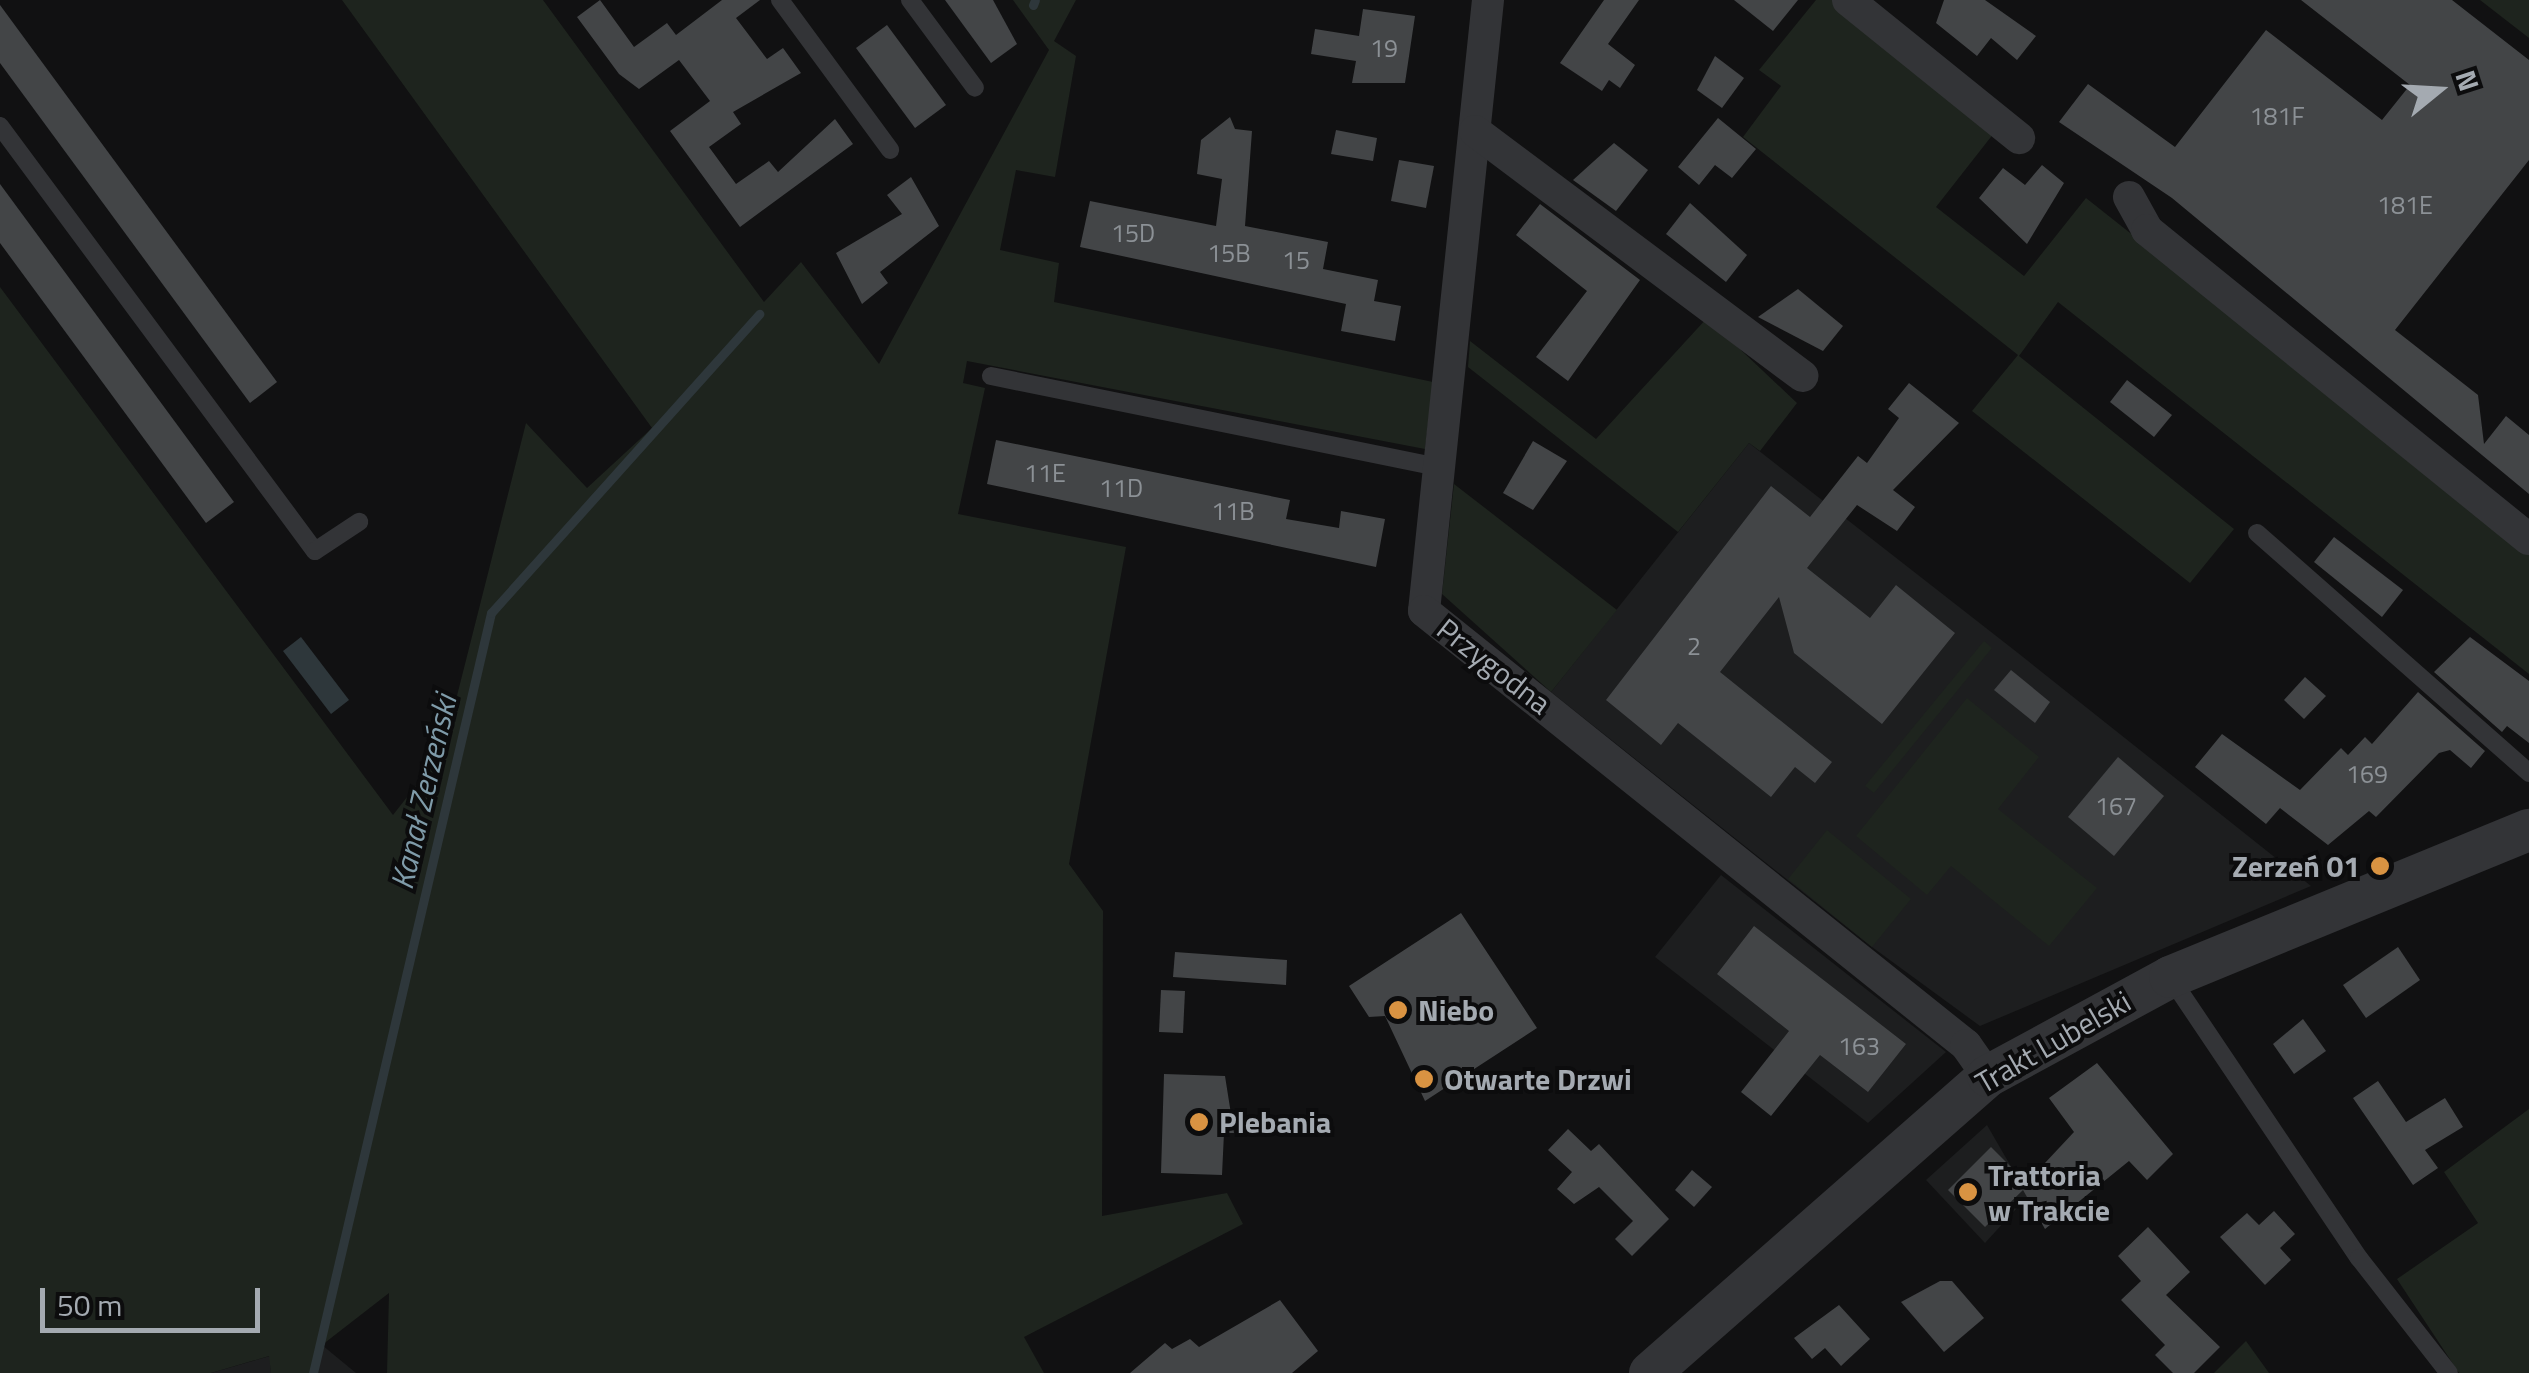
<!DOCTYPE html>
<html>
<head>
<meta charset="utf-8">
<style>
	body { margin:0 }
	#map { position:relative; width:2529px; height:1373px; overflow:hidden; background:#111112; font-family:"Titillium Web",sans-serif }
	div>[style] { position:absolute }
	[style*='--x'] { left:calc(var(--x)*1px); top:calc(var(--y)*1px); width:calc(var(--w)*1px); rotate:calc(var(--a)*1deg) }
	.built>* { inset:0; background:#1d1e1f }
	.green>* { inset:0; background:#1e241e }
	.water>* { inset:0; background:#2e373b }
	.stream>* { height:9px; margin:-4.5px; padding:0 4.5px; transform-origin:4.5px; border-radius:4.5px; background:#2e373b }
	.building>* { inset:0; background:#434547 }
	.service>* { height:18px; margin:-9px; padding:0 9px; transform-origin:9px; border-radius:9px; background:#333437 }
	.minor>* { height:32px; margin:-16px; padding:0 16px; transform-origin:16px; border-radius:16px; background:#333437 }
	.tertiary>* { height:42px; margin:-21px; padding:0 21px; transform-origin:21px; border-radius:21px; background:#333437 }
	.dots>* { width:28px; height:28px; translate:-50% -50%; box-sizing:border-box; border:5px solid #0c0c0d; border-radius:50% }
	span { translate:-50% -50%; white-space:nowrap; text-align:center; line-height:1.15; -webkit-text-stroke:8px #0c0c0d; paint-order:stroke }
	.number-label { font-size:25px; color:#8c9196 }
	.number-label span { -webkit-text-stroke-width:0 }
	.street-label { font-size:30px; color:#a4aab1 }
	.poi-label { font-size:30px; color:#a4aab1; font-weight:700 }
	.right { translate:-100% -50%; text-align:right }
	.left { translate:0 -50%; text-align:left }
	.water-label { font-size:32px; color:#7f9ba9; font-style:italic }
	.north { position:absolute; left:2389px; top:40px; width:100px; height:100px; -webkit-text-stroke:8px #0c0c0d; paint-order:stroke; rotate:72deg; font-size:28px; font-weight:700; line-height:40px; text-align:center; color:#a4aab1 }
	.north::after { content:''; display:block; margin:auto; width:35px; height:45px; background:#a4aab1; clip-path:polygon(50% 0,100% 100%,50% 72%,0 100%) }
	.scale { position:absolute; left:40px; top:1288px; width:220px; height:45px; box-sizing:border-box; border:5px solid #a4aab1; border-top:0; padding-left:12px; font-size:30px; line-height:35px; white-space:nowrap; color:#a4aab1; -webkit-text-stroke:8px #0c0c0d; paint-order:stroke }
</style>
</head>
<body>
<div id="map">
	<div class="built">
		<div style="clip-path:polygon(1749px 443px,2018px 653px,2311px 886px,1980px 1026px,1872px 947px,1551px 692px)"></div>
		<div style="clip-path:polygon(1721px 875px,1946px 1052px,1868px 1123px,1655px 957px)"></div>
		<div style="clip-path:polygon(1987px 1125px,2028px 1196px,1985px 1243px,1926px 1180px)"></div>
		<div style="clip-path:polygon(322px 1345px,356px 1373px,318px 1373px)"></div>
		<div style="clip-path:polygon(270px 1356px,271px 1373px,211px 1373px)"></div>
	</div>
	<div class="green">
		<div style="clip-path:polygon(342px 0,543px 0,764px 302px,801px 262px,879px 364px,1049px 50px,1013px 0,1076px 0,1054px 41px,1076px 56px,1055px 177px,1016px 170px,1000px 250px,1059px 263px,1054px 302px,1433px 382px,1425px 449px,967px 361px,963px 383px,985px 388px,958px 514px,1126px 547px,1069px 864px,1103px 911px,1102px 1216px,1227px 1193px,1243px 1224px,1024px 1337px,1044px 1373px,387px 1373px,389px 1293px,322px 1345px,318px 1373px,271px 1373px,269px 1356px,211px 1373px,0 1373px,0 287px,393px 815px,443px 751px,526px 423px,587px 488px,652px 428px)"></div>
		<div style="clip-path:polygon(1816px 0,1832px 0,1994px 133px,1936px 207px,2024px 276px,2086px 198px,2529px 549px,2529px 674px,2058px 302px,2019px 356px,2234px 529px,2190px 583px,1972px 411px,2018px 355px,1743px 137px,1781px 86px,1759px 70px)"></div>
		<div style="clip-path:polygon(2480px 0,2529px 0,2529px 38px)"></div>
		<div style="clip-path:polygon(1707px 318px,1797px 403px,1760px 451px,1749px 443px,1678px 532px,1468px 367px,1470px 341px,1596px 439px)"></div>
		<div style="clip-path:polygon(1454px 484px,1617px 610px,1551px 692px,1442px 594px)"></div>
		<div style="clip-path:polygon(1984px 641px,1992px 648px,1874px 793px,1865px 786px)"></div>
		<div style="clip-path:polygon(1967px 698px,2039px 757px,1998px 809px,2097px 888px,2049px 946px,1951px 866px,1927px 895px,1856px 836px)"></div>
		<div style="clip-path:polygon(1827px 830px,1911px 899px,1872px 947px,1788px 879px)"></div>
		<div style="clip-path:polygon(2529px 1109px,2529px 1373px,2459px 1373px,2397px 1279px,2478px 1223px,2444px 1172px)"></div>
		<div style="clip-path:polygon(2246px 1341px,2269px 1373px,2214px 1373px)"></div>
	</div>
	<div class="water">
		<div style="clip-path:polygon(301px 637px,349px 700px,331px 714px,283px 651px)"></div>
	</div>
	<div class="stream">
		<div style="--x:1033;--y:5;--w:5;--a:-68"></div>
		<div style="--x:313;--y:1373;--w:781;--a:-76.82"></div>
		<div style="--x:491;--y:613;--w:402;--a:-48.1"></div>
	</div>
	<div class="building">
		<div style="clip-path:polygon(600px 0,634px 47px,667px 23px,676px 35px,722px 0,760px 0,736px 18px,767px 59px,783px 48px,801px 73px,733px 112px,741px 124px,709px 147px,736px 184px,769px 161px,778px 172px,835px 119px,853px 144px,740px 227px,670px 131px,710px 101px,679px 60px,639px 89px,619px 74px,577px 17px)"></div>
		<div style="clip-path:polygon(945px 0,993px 0,1017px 44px,991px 63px)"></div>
		<div style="clip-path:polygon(1604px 0,1639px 0,1608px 44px,1635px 65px,1620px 88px,1609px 80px,1602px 91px,1560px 63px)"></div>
		<div style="clip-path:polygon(1734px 0,1798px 0,1773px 31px)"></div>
		<div style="clip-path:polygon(1944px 0,1985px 0,2036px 36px,2017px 60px,1991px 38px,1977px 56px,1936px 23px)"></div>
		<div style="clip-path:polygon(2301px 0,2452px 0,2529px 60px,2529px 160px,2395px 330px,2478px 395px,2484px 444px,2506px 416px,2529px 435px,2529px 494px,2172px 198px,2059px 122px,2088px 84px,2175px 147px,2266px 30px,2382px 120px,2410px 85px)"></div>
		<div style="clip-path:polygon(0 5px,277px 382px,250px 403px,0 63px)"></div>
		<div style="clip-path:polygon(1363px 9px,1415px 16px,1405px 83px,1352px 83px,1356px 61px,1311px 54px,1315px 29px,1359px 36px)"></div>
		<div style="clip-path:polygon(887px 25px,946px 105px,915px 128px,856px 48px)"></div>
		<div style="clip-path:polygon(1715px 56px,1744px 78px,1722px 108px,1697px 90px)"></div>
		<div style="clip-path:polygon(1230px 117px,1235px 129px,1252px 131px,1245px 226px,1328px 242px,1323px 269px,1378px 280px,1374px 301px,1401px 306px,1395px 341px,1341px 331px,1346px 304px,1080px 247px,1090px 201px,1216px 226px,1222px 179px,1197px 174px,1201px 140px)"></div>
		<div style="clip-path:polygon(1718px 118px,1756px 149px,1732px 178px,1715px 165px,1699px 185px,1678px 167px)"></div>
		<div style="clip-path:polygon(1336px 130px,1377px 138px,1373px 161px,1331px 154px)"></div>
		<div style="clip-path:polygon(1614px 143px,1648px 170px,1616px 211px,1573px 180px)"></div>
		<div style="clip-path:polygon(1399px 160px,1434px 166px,1426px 208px,1391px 201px)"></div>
		<div style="clip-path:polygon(2042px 165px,2064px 183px,2027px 244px,1979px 198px,2003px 168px,2025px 185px)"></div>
		<div style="clip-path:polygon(911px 177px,939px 226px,880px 272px,888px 283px,862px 304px,836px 253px,902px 214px,887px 195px)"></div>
		<div style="clip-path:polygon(0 184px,234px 502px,206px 523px,0 243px)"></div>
		<div style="clip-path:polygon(1690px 203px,1747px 255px,1726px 282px,1666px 234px)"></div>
		<div style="clip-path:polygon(1540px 204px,1640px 280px,1568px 381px,1536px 357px,1587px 291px,1516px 235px)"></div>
		<div style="clip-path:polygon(1798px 289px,1843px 326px,1823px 351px,1758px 317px)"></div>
		<div style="clip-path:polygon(2127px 380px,2172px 415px,2154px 437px,2110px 402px)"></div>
		<div style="clip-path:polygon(1909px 383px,1959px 423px,1893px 490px,1915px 507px,1897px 531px,1857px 505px,1807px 568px,1870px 618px,1896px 585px,1955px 633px,1882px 724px,1794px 653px,1779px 597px,1720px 672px,1832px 762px,1815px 783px,1795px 767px,1771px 797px,1678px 723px,1661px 745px,1606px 700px,1771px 486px,1810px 517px,1858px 456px,1867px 463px,1899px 418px,1888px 409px)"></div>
		<div style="clip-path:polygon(996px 440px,1290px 500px,1286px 519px,1339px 528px,1341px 511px,1385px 519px,1376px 567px,987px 484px)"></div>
		<div style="clip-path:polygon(1533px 441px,1567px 461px,1533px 510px,1503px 493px)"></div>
		<div style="clip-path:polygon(2334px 537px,2403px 590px,2382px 617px,2314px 562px)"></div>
		<div style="clip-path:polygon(2470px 637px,2529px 681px,2529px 743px,2507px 726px,2502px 732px,2434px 672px)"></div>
		<div style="clip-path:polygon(2011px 670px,2050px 702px,2035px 723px,1994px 690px)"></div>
		<div style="clip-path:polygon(2305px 677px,2326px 696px,2304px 719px,2284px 700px)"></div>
		<div style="clip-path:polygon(2418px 692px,2485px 751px,2471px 768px,2450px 750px,2439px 753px,2376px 817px,2369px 811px,2328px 845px,2280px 808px,2266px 824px,2195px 767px,2222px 734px,2300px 790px,2341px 748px,2348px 755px,2365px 737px,2372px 744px)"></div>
		<div style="clip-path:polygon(2118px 757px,2164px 796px,2114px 856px,2068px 817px)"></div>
		<div style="clip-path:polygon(1461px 913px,1537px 1028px,1425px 1101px,1385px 1016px,1369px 1017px,1349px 986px)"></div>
		<div style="clip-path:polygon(1754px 926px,1906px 1044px,1868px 1092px,1820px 1055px,1771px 1116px,1741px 1092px,1789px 1031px,1717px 974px)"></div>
		<div style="clip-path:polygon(2398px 947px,2420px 980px,2366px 1018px,2343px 985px)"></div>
		<div style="clip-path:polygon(1175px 952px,1287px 960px,1286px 985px,1173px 977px)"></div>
		<div style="clip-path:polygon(1161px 990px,1185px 991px,1183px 1033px,1159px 1032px)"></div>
		<div style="clip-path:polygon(2303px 1019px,2326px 1051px,2294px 1074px,2273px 1044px)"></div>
		<div style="clip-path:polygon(2097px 1063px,2173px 1154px,2147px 1180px,2129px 1161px,2045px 1229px,2023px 1190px,1985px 1227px,1948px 1190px,1991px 1147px,2021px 1177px,2044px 1164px,2074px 1132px,2049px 1098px)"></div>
		<div style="clip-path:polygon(1164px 1074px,1225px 1076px,1234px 1133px,1224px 1133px,1222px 1175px,1161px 1173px)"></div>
		<div style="clip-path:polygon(2378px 1081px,2406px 1122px,2445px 1098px,2463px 1127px,2425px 1150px,2438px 1168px,2413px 1185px,2353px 1098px)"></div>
		<div style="clip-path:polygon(1568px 1129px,1591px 1151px,1599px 1144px,1669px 1219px,1632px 1256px,1615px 1239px,1633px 1221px,1599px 1187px,1574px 1204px,1557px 1189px,1572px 1172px,1548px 1150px)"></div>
		<div style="clip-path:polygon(1692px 1170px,1712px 1187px,1694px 1207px,1675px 1190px)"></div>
		<div style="clip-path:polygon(2274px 1211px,2295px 1234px,2280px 1248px,2291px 1260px,2265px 1285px,2220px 1237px,2247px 1213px,2259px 1225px)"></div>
		<div style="clip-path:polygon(2148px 1227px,2190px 1272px,2166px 1295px,2220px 1347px,2194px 1373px,2173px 1373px,2155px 1355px,2165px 1345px,2121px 1300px,2141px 1281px,2118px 1256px)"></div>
		<div style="clip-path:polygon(1940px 1281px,1952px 1281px,1984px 1318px,1944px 1352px,1901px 1302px)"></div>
		<div style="clip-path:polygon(1280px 1300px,1318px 1351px,1292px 1373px,1130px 1373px,1165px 1343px,1172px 1349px,1190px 1339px,1199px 1347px)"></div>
		<div style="clip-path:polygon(1839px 1305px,1870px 1339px,1841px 1366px,1825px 1348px,1812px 1359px,1794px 1338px)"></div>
	</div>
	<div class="service">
		<div style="--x:780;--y:0;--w:186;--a:53.7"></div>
		<div style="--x:910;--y:0;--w:109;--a:53.5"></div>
		<div style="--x:0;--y:126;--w:529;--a:53.46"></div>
		<div style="--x:315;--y:551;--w:53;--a:-33.4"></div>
		<div style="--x:991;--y:376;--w:458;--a:11.5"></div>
		<div style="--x:2257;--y:533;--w:363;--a:41.4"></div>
		<div style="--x:2170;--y:977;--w:339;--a:56.1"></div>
		<div style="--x:2359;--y:1258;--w:146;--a:52"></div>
	</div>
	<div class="minor">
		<div style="--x:1488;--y:0;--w:614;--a:95.98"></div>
		<div style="--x:1424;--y:611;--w:694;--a:38.69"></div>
		<div style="--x:1966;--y:1045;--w:38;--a:55"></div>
		<div style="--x:1848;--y:0;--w:220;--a:38.9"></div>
		<div style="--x:1475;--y:131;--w:409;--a:36.8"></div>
		<div style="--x:2129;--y:197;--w:38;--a:61"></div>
		<div style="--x:2147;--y:230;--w:491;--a:39"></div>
	</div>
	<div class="tertiary">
		<div style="--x:1650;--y:1373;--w:450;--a:-41.3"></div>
		<div style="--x:1988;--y:1076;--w:207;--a:-28.5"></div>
		<div style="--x:2170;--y:977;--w:388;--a:-22.3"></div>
	</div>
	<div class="dots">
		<div style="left:2380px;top:866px;background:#d99342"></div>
		<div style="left:1398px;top:1010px;background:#d99342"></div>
		<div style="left:1424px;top:1079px;background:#d99342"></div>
		<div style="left:1199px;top:1122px;background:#d99342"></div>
		<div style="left:1968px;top:1192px;background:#d99342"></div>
	</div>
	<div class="number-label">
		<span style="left:1384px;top:48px">19</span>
		<span style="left:2277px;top:116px">181F</span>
		<span style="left:2405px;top:205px">181E</span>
		<span style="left:1133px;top:233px">15D</span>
		<span style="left:1229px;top:253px">15B</span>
		<span style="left:1296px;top:260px">15</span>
		<span style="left:1045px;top:473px">11E</span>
		<span style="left:1121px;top:488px">11D</span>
		<span style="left:1233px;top:511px">11B</span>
		<span style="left:1694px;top:646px">2</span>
		<span style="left:2367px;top:774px">169</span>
		<span style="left:2116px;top:806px">167</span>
		<span style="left:1859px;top:1046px">163</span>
	</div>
	<div class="street-label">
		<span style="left:1494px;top:666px;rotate:38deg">Przygodna</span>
		<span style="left:2053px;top:1042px;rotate:-30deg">Trakt Lubelski</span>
	</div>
	<div class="poi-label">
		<span class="right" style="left:2360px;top:866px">Zerzeń 01</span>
		<span class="left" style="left:1418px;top:1010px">Niebo</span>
		<span class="left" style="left:1444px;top:1079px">Otwarte Drzwi</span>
		<span class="left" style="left:1219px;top:1122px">Plebania</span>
		<span class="left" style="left:1988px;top:1192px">Trattoria<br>w Trakcie</span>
	</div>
	<div class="water-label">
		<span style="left:423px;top:792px;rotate:-77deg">Kanał Zerzeński</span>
	</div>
	<div class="north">N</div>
	<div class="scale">50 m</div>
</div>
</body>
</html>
